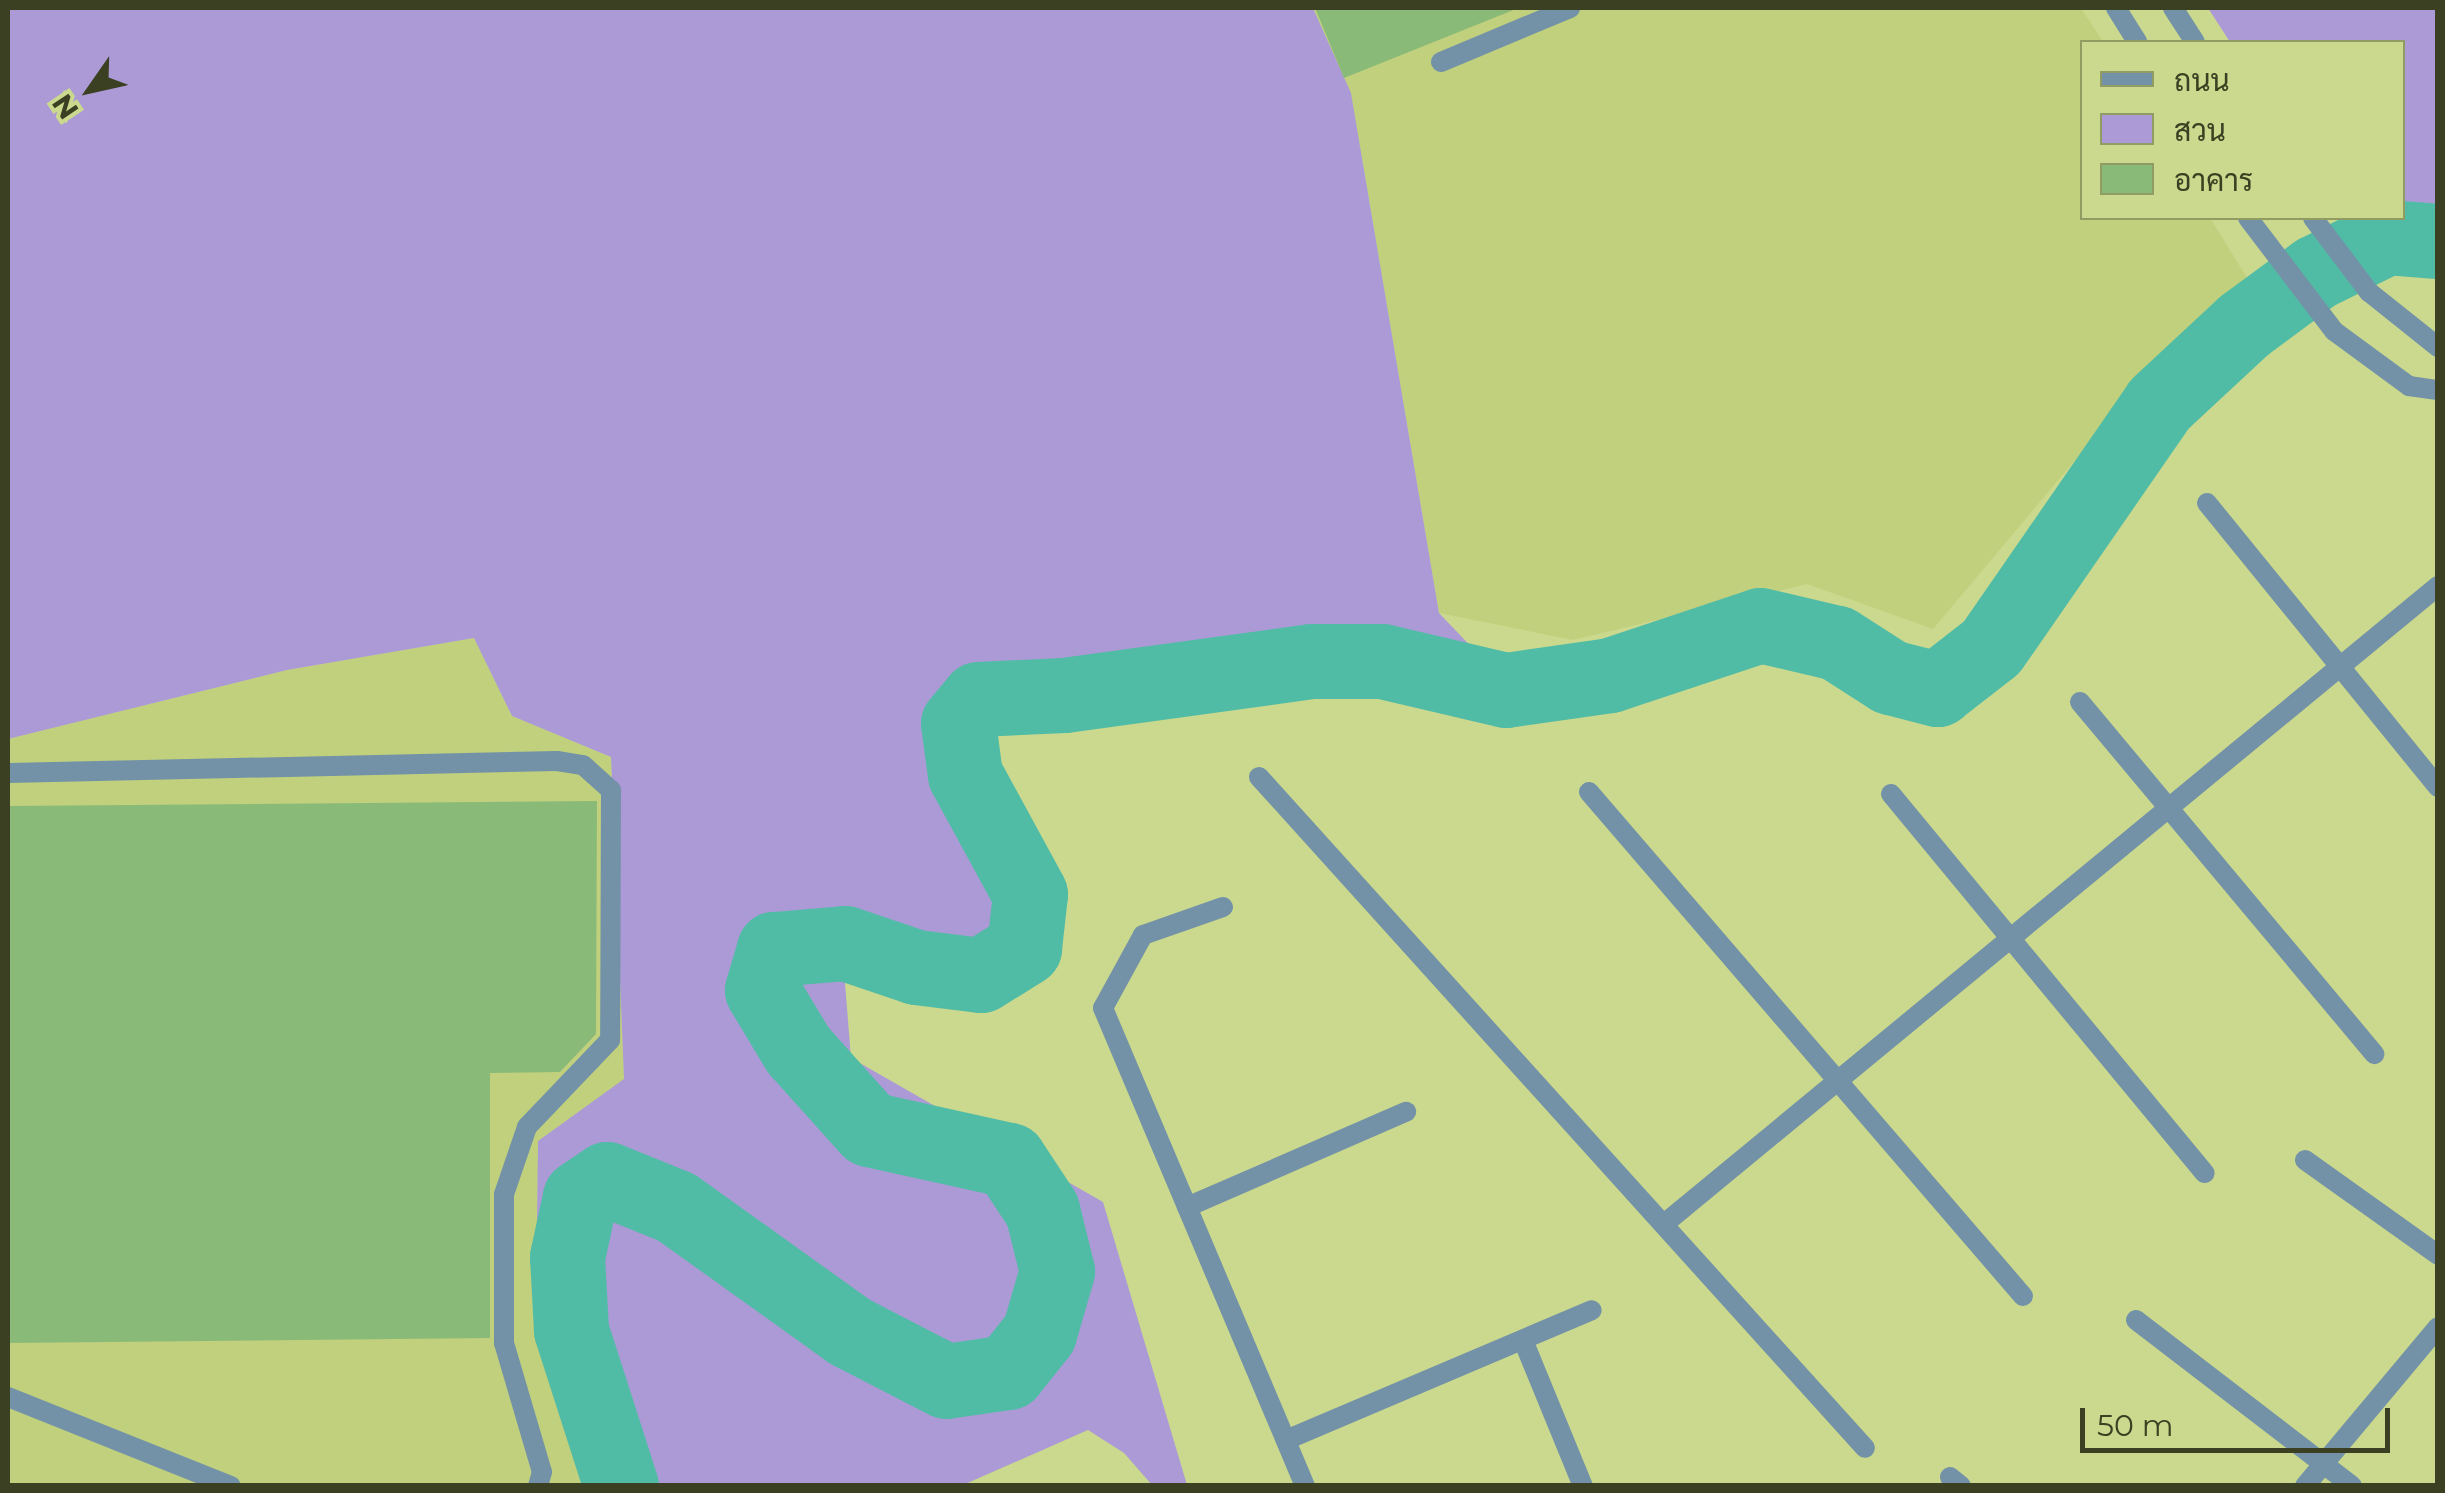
<!DOCTYPE html>
<html>
<head>
<meta charset="utf-8">
<style>
	body { margin:0 }
	#map { position:relative; width:2445px; height:1493px; overflow:hidden; background:#cbd98e; font-family:Montserrat,Sarabun,sans-serif }
	div>[style] { position:absolute }
	[style*='--x'] { left:calc(var(--x)*1px); top:calc(var(--y)*1px); width:calc(var(--w)*1px); rotate:calc(var(--a)*1deg) }
	.built>* { inset:0; background:#c0d07d }
	.green>* { inset:0; background:#ab9ad5 }
	.river>* { height:75px; margin:-37.5px; padding:0 37.5px; transform-origin:37.5px; border-radius:37.5px; background:#51bca6 }
	.building>* { inset:0; background:#8aba78 }
	.lane>* { height:20px; margin:-10px; padding:0 10px; transform-origin:10px; border-radius:10px; background:#7392a7 }
	.street>* { height:20px; margin:-10px; padding:0 10px; transform-origin:10px; border-radius:10px; background:#7392a7 }
	span { translate:-50% -50%; white-space:nowrap; text-align:center; line-height:1.15; -webkit-text-stroke:8px #cbd98e; paint-order:stroke }
	.frame { position:absolute; inset:0; border:10px solid #3a4021; pointer-events:none }
	.legend { position:absolute; left:2080px; top:40px; width:325px; height:180px; box-sizing:border-box; background:#cbd98e; border:2px solid #919c62; margin:0; padding:12px 18px; list-style:none; font-size:30px; color:#3a4021 }
	.legend li { display:flex; align-items:center; gap:20px; height:50px }
	.legend b { width:50px; border:2px solid #919c62 }
	.north { position:absolute; left:40px; top:40px; width:100px; height:100px; -webkit-text-stroke:8px #cbd98e; paint-order:stroke; rotate:236deg; font-size:28px; font-weight:700; line-height:40px; text-align:center; color:#3a4021 }
	.north::after { content:''; display:block; margin:auto; width:35px; height:45px; background:#3a4021; clip-path:polygon(50% 0,100% 100%,50% 72%,0 100%) }
	.scale { position:absolute; left:2080px; top:1408px; width:310px; height:45px; box-sizing:border-box; border:5px solid #3a4021; border-top:0; padding-left:12px; font-size:30px; line-height:35px; white-space:nowrap; color:#3a4021; -webkit-text-stroke:8px #cbd98e; paint-order:stroke }
</style>
</head>
<body>
<div id="map">
	<div class="built">
		<div style="clip-path:polygon(1313px 8px,2081px 8px,2103px 42px,2082px 42px,2082px 218px,2210px 218px,2251px 284px,2182px 333px,1933px 629px,1807px 584px,1573px 640px,1439px 613px,1351px 93px)"></div>
		<div style="clip-path:polygon(474px 638px,512px 716px,611px 757px,624px 1080px,538px 1141px,536px 1302px,592px 1485px,8px 1485px,8px 739px,287px 670px)"></div>
	</div>
	<div class="green">
		<div style="clip-path:polygon(8px 8px,1313px 8px,1351px 93px,1439px 613px,1480px 656px,1341px 626px,1121px 665px,978px 679px,926px 714px,1006px 886px,1014px 926px,953px 956px,852px 925px,845px 983px,851px 1058px,1103px 1202px,1187px 1485px,1152px 1485px,1124px 1453px,1088px 1430px,963px 1485px,592px 1485px,536px 1302px,538px 1141px,624px 1079px,611px 757px,512px 716px,474px 638px,287px 670px,8px 739px)"></div>
		<div style="clip-path:polygon(2208px 8px,2437px 8px,2437px 225px,2340px 218px,2402px 218px,2402px 42px,2230px 42px)"></div>
	</div>
	<div class="river">
		<div style="--x:621;--y:1486;--w:164;--a:-107.8"></div>
		<div style="--x:571;--y:1330;--w:73;--a:-93.1"></div>
		<div style="--x:567;--y:1257;--w:61;--a:-77.8"></div>
		<div style="--x:580;--y:1197;--w:32;--a:-34"></div>
		<div style="--x:607;--y:1179;--w:74;--a:22.1"></div>
		<div style="--x:676;--y:1207;--w:213;--a:35.6"></div>
		<div style="--x:849;--y:1331;--w:109;--a:27.3"></div>
		<div style="--x:946;--y:1381;--w:63;--a:-8.3"></div>
		<div style="--x:1008;--y:1372;--w:50;--a:-51.5"></div>
		<div style="--x:1039;--y:1333;--w:65;--a:-73.8"></div>
		<div style="--x:1057;--y:1271;--w:63;--a:-103.8"></div>
		<div style="--x:1042;--y:1210;--w:60;--a:-123.4"></div>
		<div style="--x:1009;--y:1160;--w:143;--a:-167.5"></div>
		<div style="--x:869;--y:1129;--w:106;--a:-131.9"></div>
		<div style="--x:798;--y:1050;--w:70;--a:-121"></div>
		<div style="--x:762;--y:990;--w:43;--a:-73.7"></div>
		<div style="--x:774;--y:949;--w:71;--a:-4.8"></div>
		<div style="--x:845;--y:943;--w:75;--a:18.7"></div>
		<div style="--x:916;--y:967;--w:65;--a:7"></div>
		<div style="--x:981;--y:975;--w:51;--a:-32.1"></div>
		<div style="--x:1024;--y:948;--w:54;--a:-83.7"></div>
		<div style="--x:1030;--y:894;--w:136;--a:-118.6"></div>
		<div style="--x:965;--y:775;--w:52;--a:-97.7"></div>
		<div style="--x:958;--y:723;--w:31;--a:-50"></div>
		<div style="--x:978;--y:699;--w:86;--a:-2.7"></div>
		<div style="--x:1064;--y:695;--w:249;--a:-7.8"></div>
		<div style="--x:1311;--y:661;--w:71;--a:0"></div>
		<div style="--x:1382;--y:661;--w:127;--a:13.2"></div>
		<div style="--x:1506;--y:690;--w:105;--a:-8.2"></div>
		<div style="--x:1610;--y:675;--w:158;--a:-18.4"></div>
		<div style="--x:1760;--y:625;--w:79;--a:13.2"></div>
		<div style="--x:1837;--y:643;--w:63;--a:32.7"></div>
		<div style="--x:1890;--y:677;--w:49;--a:14.3"></div>
		<div style="--x:1937;--y:689;--w:68;--a:-37.9"></div>
		<div style="--x:1991;--y:647;--w:295;--a:-55.3"></div>
		<div style="--x:2159;--y:404;--w:116;--a:-42.9"></div>
		<div style="--x:2244;--y:325;--w:89;--a:-36.4"></div>
		<div style="--x:2316;--y:272;--w:79;--a:-26.2"></div>
		<div style="--x:2387;--y:237;--w:51;--a:4.5"></div>
	</div>
	<div class="building">
		<div style="clip-path:polygon(1315px 8px,1515px 8px,1516px 9px,1344px 78px)"></div>
		<div style="clip-path:polygon(597px 801px,596px 1034px,560px 1072px,490px 1073px,490px 1338px,8px 1343px,8px 806px)"></div>
	</div>
	<div class="lane">
		<div style="--x:1441;--y:62;--w:140;--a:-22.7"></div>
		<div style="--x:8;--y:773;--w:549;--a:-1.25"></div>
		<div style="--x:557;--y:761;--w:26;--a:9"></div>
		<div style="--x:583;--y:765;--w:38;--a:42"></div>
		<div style="--x:611;--y:790;--w:250;--a:90.2"></div>
		<div style="--x:610;--y:1040;--w:120;--a:133.7"></div>
		<div style="--x:527;--y:1127;--w:71;--a:108.9"></div>
		<div style="--x:504;--y:1194;--w:149;--a:90"></div>
		<div style="--x:504;--y:1343;--w:134;--a:73.6"></div>
		<div style="--x:542;--y:1472;--w:15;--a:106"></div>
		<div style="--x:8;--y:1397;--w:240;--a:21.8"></div>
	</div>
	<div class="street">
		<div style="--x:2116;--y:8;--w:40;--a:58"></div>
		<div style="--x:2173;--y:8;--w:40;--a:57.1"></div>
		<div style="--x:2248;--y:218;--w:142;--a:52.7"></div>
		<div style="--x:2334;--y:331;--w:93;--a:36.3"></div>
		<div style="--x:2409;--y:386;--w:29;--a:8"></div>
		<div style="--x:2313;--y:218;--w:93;--a:52.9"></div>
		<div style="--x:2369;--y:292;--w:88;--a:38.6"></div>
		<div style="--x:2207;--y:503;--w:366;--a:50.9"></div>
		<div style="--x:2080;--y:702;--w:459;--a:50.1"></div>
		<div style="--x:1259;--y:777;--w:904;--a:47.91"></div>
		<div style="--x:1589;--y:792;--w:665;--a:49.27"></div>
		<div style="--x:1891;--y:794;--w:492;--a:50.4"></div>
		<div style="--x:1223;--y:907;--w:85;--a:160.7"></div>
		<div style="--x:1143;--y:935;--w:83;--a:118.7"></div>
		<div style="--x:1103;--y:1008;--w:519;--a:67.09"></div>
		<div style="--x:2305;--y:1160;--w:163;--a:35.5"></div>
		<div style="--x:1187;--y:1207;--w:239;--a:-23.5"></div>
		<div style="--x:1664;--y:1224;--w:1003;--a:-39.5"></div>
		<div style="--x:2136;--y:1320;--w:272;--a:37.5"></div>
		<div style="--x:1523;--y:1340;--w:158;--a:67.7"></div>
		<div style="--x:1286;--y:1440;--w:332;--a:-23"></div>
		<div style="--x:1950;--y:1477;--w:14;--a:39"></div>
		<div style="--x:2305;--y:1486;--w:207;--a:-50.1"></div>
	</div>
	<div class="frame"></div>
	<ul class="legend">
	<li><b style="height:12px;background:#7392a7"></b>ถนน</li>
	<li><b style="height:28px;background:#ab9ad5"></b>สวน</li>
	<li><b style="height:28px;background:#8aba78"></b>อาคาร</li>
	</ul>
	<div class="north">N</div>
	<div class="scale">50 m</div>
</div>
</body>
</html>
